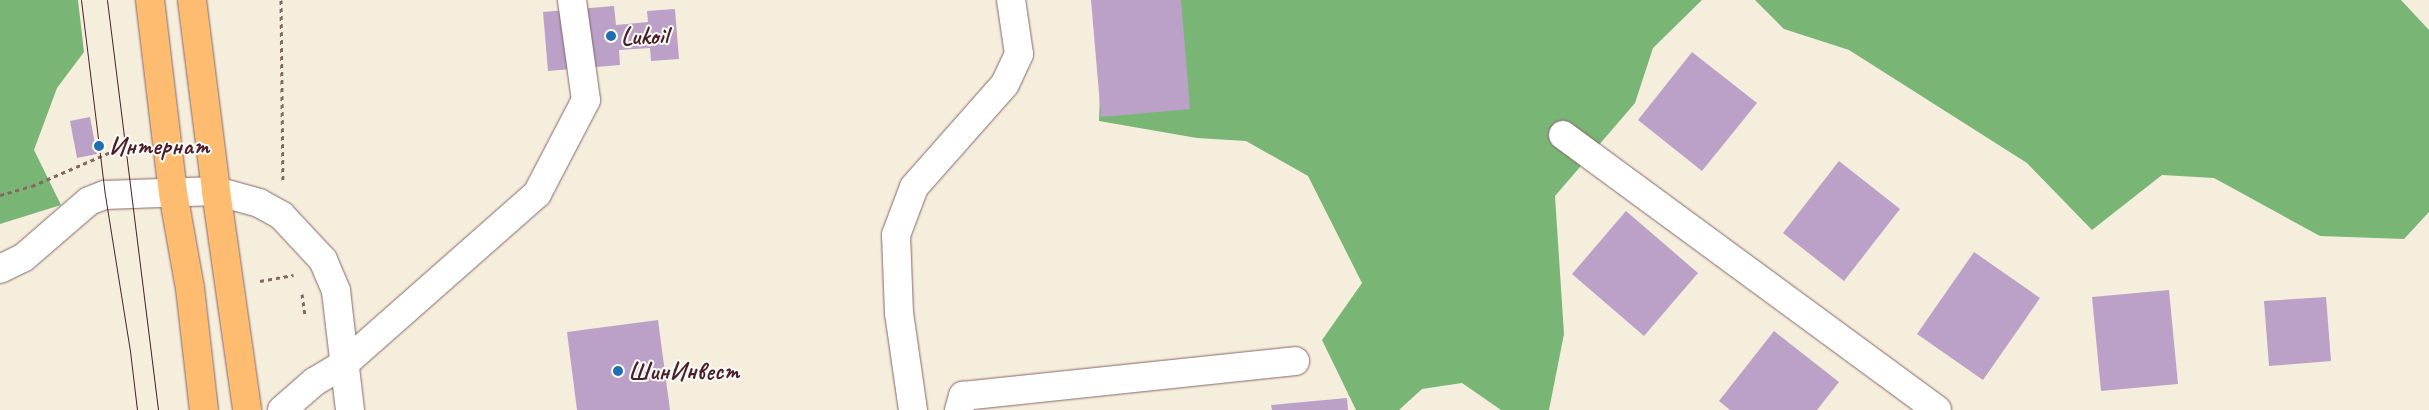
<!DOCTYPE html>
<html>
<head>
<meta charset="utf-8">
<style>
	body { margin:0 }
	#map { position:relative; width:2429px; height:410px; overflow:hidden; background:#f6eedc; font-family:Caveat,sans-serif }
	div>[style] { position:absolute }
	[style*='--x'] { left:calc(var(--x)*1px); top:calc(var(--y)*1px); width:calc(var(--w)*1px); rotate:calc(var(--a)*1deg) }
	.forest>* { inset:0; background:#79b676 }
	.building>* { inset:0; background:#bba1c8 }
	.path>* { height:3px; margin-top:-1.5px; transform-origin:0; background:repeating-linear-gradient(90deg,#866769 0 4px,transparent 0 8px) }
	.roads { filter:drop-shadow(0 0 1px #866769) drop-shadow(0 0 1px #866769) }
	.minor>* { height:28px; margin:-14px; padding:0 14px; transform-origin:14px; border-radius:14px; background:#fff }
	.major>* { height:28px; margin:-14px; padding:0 14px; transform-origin:14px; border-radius:14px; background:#fdbc70 }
	.tram>* { height:1px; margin:-0.5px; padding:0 0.5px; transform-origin:0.5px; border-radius:0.5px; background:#4a1f2b }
	.dots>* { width:14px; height:14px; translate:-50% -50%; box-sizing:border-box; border:2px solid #fdfcf7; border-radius:50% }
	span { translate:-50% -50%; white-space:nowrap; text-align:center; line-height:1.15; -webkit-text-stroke:4px #fdfcf7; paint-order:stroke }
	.poi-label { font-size:25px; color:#4a1f2b; font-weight:700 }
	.left { translate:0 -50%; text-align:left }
</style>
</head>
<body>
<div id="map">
	<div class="forest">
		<div style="clip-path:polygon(0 0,78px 0,84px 52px,57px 88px,34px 150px,61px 205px,0 224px)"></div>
		<div style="clip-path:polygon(1162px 0,1702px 0,1653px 48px,1635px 103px,1555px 196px,1564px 334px,1549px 410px,1501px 410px,1462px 383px,1422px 389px,1399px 410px,1356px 410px,1322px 340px,1362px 283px,1308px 176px,1246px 141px,1197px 138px,1099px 121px,1101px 65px)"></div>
		<div style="clip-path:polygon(1755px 0,2401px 0,2429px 30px,2429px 212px,2404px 239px,2320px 236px,2214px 178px,2162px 175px,2092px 230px,2027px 163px,1849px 50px,1784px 29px)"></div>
	</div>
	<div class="building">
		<div style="clip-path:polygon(1091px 0,1181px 0,1190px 109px,1101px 117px)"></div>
		<div style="clip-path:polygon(614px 6px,616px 25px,648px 22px,647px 11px,675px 9px,679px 59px,651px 61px,650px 48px,619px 50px,620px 65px,548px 71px,543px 12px)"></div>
		<div style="clip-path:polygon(1692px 52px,1757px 103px,1702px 171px,1638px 120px)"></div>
		<div style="clip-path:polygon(90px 117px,97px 154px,77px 158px,70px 121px)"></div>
		<div style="clip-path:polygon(1839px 161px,1900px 209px,1844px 281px,1783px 233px)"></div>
		<div style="clip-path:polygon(1626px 211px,1698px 273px,1644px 336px,1572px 274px)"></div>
		<div style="clip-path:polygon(1974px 252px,2040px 298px,1983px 380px,1917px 334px)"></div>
		<div style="clip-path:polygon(2169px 290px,2178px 384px,2101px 391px,2092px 297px)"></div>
		<div style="clip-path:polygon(2326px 297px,2331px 361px,2269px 366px,2264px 301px)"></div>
		<div style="clip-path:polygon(658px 320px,670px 410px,577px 410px,567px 332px)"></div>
		<div style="clip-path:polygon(1774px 331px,1839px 382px,1817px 410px,1730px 410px,1719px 401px)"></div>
		<div style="clip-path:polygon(1347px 398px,1348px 410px,1272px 410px,1271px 405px)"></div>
	</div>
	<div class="path">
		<div style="--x:281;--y:0;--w:180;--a:89.4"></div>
		<div style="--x:0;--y:195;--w:33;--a:-16"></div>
		<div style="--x:32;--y:186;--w:86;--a:-23.3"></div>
		<div style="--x:260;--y:281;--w:34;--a:-10"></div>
		<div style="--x:302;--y:294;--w:21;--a:82"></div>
	</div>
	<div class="roads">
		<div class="minor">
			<div style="--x:1563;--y:135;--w:464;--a:36.3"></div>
			<div style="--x:0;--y:269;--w:25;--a:-26"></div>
			<div style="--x:23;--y:258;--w:87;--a:-40.8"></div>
			<div style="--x:89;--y:201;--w:17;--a:-21"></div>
			<div style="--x:105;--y:195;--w:111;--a:-2.1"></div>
			<div style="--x:216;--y:191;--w:45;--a:15.6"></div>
			<div style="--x:259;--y:203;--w:26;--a:29"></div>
			<div style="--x:282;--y:216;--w:60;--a:47"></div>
			<div style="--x:323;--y:260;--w:34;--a:67"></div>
			<div style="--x:336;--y:291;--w:120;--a:83.3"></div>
			<div style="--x:282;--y:410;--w:43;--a:-41.2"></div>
			<div style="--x:314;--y:382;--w:35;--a:-31"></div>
			<div style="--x:344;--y:364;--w:257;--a:-41.4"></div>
			<div style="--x:537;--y:194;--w:106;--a:-62.5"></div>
			<div style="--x:586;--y:100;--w:101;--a:-98"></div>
			<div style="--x:913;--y:410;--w:98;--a:-98.2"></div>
			<div style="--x:899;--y:313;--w:78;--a:-92.2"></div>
			<div style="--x:896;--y:235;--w:51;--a:-69.4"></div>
			<div style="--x:914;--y:187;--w:137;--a:-48.5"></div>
			<div style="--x:1005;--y:84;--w:33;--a:-65"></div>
			<div style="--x:1019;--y:54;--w:55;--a:-98.4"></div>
			<div style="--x:959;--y:410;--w:15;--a:-74"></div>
			<div style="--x:963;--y:396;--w:334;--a:-6"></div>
		</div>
		<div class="major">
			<div style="--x:150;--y:0;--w:194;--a:83.2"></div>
			<div style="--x:173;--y:193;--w:97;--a:79.9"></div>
			<div style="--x:190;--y:288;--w:123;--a:83.5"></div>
			<div style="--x:192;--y:0;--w:193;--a:82.8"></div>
			<div style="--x:216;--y:191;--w:221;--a:81.9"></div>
		</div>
	</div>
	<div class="tram">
		<div style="--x:81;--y:0;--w:196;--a:83"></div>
		<div style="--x:105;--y:195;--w:158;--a:80.9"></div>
		<div style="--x:130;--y:351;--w:59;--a:83.2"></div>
		<div style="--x:107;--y:0;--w:413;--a:82.9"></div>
	</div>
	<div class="dots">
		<div style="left:611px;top:36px;background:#1f6fb2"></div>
		<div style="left:99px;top:146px;background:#1f6fb2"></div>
		<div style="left:618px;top:371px;background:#1f6fb2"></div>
	</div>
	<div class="poi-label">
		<span class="left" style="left:621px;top:36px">Lukoil</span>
		<span class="left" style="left:109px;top:146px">Интернат</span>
		<span class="left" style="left:628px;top:371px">ШинИнвест</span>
	</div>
</div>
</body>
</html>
